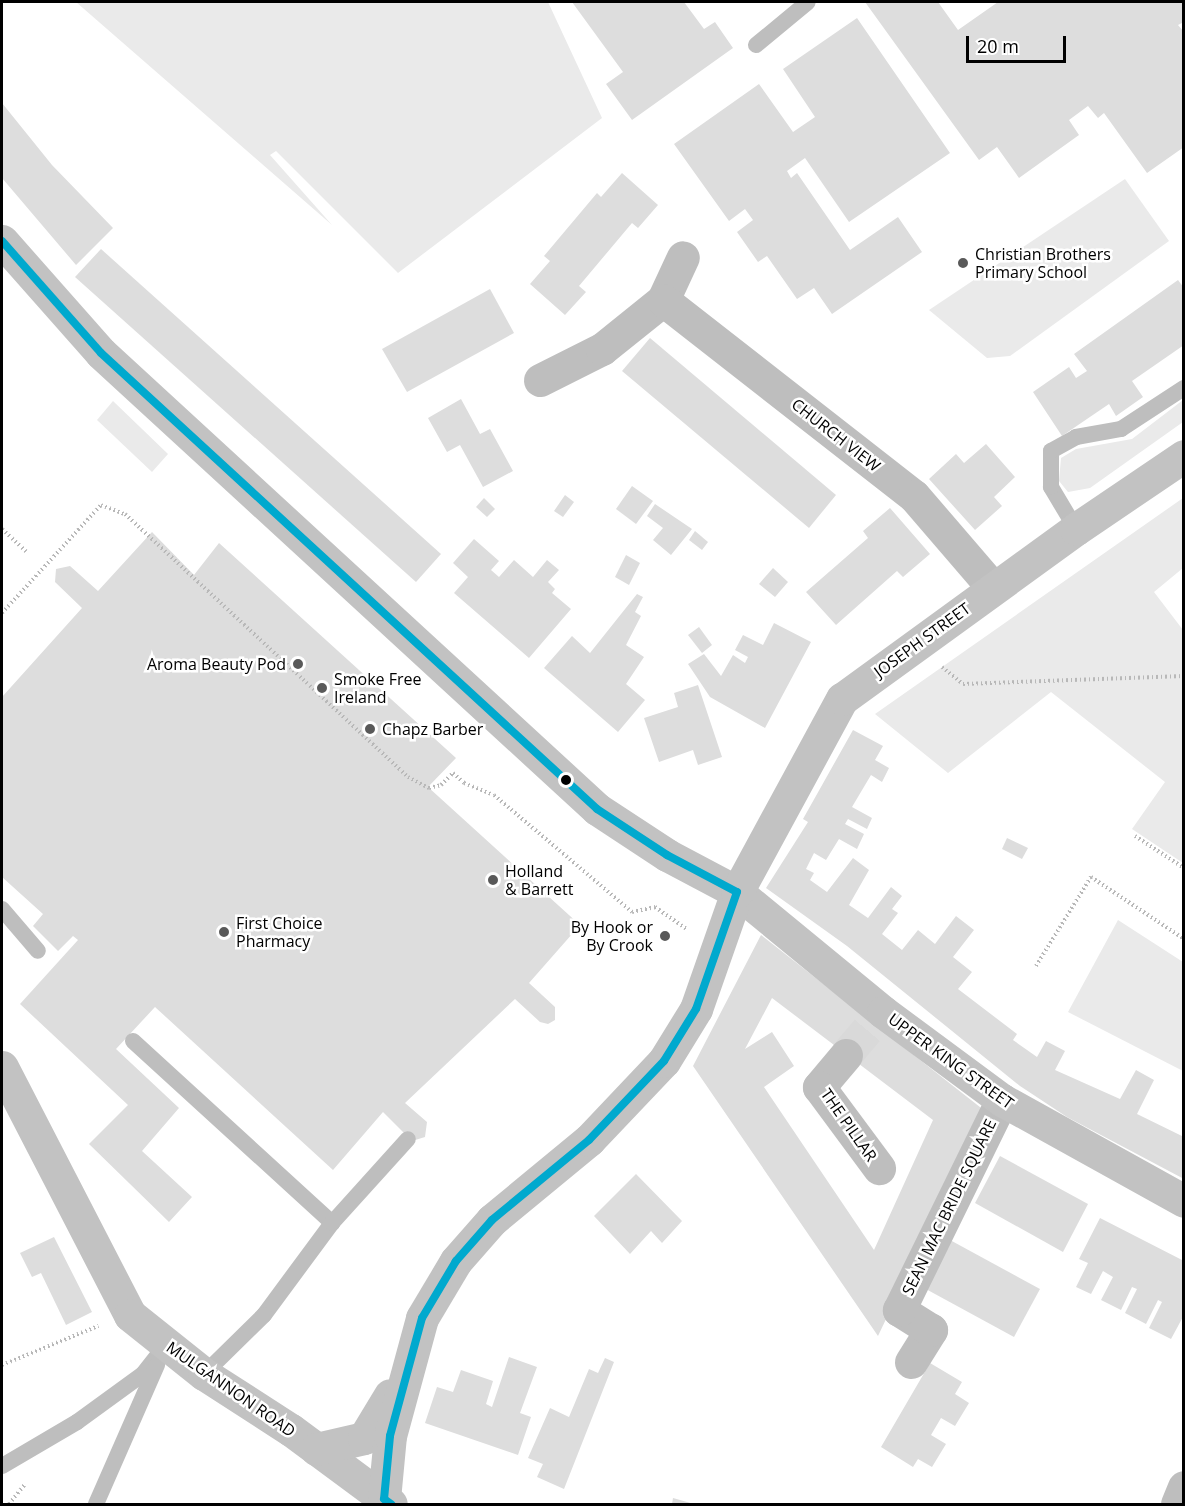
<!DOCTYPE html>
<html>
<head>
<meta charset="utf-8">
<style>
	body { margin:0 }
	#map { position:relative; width:1185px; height:1506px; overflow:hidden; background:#fff; font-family:"Open Sans",sans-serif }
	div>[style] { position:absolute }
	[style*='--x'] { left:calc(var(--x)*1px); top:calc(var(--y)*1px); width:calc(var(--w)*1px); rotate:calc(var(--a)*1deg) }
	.green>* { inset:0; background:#eaeaea }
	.building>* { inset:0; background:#ddd }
	.street-tunnel>* { height:33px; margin-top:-16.5px; transform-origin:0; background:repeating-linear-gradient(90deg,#d9d9d9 0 33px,transparent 0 49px) }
	.path>* { height:4px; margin-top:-2px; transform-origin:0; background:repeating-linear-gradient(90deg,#b8b8b8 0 1.5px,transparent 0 4.5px) }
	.lane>* { height:16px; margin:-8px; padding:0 8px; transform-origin:8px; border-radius:8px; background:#bebebe }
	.street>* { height:33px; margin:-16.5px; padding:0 16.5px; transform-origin:16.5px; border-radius:16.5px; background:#bebebe }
	.secondary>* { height:33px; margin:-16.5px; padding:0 16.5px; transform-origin:16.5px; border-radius:16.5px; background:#c2c2c2 }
	.bus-1>* { height:8px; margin:-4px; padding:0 4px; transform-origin:4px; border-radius:4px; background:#00a9ce }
	.dots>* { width:16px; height:16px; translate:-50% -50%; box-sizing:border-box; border:3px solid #fff; border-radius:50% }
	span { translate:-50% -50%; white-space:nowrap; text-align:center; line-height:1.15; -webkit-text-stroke:5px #fff; paint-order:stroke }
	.poi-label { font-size:16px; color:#000 }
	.left { translate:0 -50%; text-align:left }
	.right { translate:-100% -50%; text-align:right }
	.street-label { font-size:16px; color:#000 }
	.frame { position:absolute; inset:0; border:3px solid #000; pointer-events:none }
	.scale { position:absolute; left:966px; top:36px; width:100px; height:27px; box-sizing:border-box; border:3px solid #000; border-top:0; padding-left:8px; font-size:18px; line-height:21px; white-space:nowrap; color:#000; -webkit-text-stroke:4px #fff; paint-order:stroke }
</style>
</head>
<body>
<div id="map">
	<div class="green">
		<div style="clip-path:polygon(76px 2px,548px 2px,602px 118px,398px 273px,276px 151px,270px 155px,332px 225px)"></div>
		<div style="clip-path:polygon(1125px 179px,1169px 241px,1010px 356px,987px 358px,929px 310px)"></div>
		<div style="clip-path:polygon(1183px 400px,1183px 422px,1090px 488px,1068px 492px,1059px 481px,1061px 458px,1076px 449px,1132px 439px)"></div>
		<div style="clip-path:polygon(113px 401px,168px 454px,152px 472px,97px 420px)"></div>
		<div style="clip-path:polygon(1183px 498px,1183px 568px,1154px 592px,1183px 630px,1183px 863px,1132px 829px,1165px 782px,1051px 692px,948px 773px,875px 714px)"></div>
		<div style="clip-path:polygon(1118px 920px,1183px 962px,1183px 1071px,1068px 1012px)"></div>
	</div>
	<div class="building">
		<div style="clip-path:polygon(572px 2px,684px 2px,704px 29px,715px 22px,733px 48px,632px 120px,606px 84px,623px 72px)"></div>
		<div style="clip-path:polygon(865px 2px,938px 2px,958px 30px,998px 2px,1184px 2px,1184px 22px,1178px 25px,1184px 32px,1184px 147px,1147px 173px,1104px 113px,1098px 118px,1088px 106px,1069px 120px,1079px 135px,1019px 178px,997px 147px,979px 160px)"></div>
		<div style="clip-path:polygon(857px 18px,950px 153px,849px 222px,805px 158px,787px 171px,791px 178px,797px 173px,850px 250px,898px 217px,922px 252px,832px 314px,814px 288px,797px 299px,767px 256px,758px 262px,737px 232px,753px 220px,745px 209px,729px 221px,674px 144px,759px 84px,793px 132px,815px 117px,783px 69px)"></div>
		<div style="clip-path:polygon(2px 103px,52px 165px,113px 228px,76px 265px,2px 178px)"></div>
		<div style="clip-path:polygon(622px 173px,658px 205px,638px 228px,632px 223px,579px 286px,586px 292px,565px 315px,530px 284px,550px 261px,544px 256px,597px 193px,601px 197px)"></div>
		<div style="clip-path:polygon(101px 249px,441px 554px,416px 582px,75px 277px)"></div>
		<div style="clip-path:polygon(1178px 280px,1184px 288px,1184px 345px,1132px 381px,1143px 397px,1116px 416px,1109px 404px,1062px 436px,1033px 392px,1069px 367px,1076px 378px,1087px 371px,1074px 354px)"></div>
		<div style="clip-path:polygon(490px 289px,514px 333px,407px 392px,382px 349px)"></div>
		<div style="clip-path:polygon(650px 338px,836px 495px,809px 528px,622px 371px)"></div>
		<div style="clip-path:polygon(461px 399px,480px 434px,490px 429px,513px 471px,483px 487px,460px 445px,447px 452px,428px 418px)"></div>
		<div style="clip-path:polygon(986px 444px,1015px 477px,994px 497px,1002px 506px,975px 530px,929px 479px,956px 454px,964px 463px)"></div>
		<div style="clip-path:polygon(632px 486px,653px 501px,636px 524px,616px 509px)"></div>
		<div style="clip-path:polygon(565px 495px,574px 502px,563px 517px,554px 511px)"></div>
		<div style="clip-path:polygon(484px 498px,495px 509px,487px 517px,476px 507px)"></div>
		<div style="clip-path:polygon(655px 504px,692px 529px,671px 555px,653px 540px,663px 528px,647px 516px)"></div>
		<div style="clip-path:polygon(890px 508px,930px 554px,903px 577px,897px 571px,836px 625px,806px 592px,868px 538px,863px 531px)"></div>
		<div style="clip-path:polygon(695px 531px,708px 542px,702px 550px,689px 540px)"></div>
		<div style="clip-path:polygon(152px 532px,194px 575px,219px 543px,456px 758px,428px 787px,580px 925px,529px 983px,555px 1007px,555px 1020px,548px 1024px,540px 1022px,515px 999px,405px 1103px,427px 1122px,425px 1137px,412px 1141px,383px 1112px,333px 1170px,155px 1007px,116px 1049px,179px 1108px,142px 1151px,192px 1197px,169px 1222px,89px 1144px,128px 1105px,20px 1004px,78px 940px,73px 936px,58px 951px,33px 926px,43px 914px,2px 877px,2px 697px,82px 608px,55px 582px,56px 569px,70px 566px,98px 591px)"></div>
		<div style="clip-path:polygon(474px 539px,499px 561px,491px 570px,499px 577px,514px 560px,533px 577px,547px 560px,559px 570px,548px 582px,555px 589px,552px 593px,571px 609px,529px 658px,454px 593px,468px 577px,453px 563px)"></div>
		<div style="clip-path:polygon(626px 555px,640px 563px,629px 585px,615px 577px)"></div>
		<div style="clip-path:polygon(773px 568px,788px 582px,775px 597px,759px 584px)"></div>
		<div style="clip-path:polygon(637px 594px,643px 597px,635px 612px,641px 616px,626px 645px,644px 657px,626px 684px,645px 700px,618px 732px,544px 668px,572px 636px,590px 653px)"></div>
		<div style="clip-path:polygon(774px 623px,811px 642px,765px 728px,710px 697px,688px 664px,704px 654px,721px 676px,733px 655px,745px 663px,748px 657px,735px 650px,743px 635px,763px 645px)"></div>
		<div style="clip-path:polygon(699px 627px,712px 645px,702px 653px,688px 635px)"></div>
		<div style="clip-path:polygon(698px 685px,722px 757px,698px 765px,693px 750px,659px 762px,644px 718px,678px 707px,674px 693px)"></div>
		<div style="clip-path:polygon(853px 730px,883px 746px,875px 760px,889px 768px,882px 782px,871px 775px,852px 807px,872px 818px,867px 829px,848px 819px,845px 824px,864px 834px,857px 849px,839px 839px,826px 860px,814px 853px,806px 869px,814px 873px,810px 880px,827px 892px,853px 858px,869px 870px,849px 905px,868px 918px,891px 887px,902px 896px,892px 909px,898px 913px,882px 934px,902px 950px,918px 930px,935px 944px,956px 916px,974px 930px,953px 957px,972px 972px,958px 989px,1017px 1034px,1013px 1040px,1037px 1057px,1046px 1041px,1065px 1051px,1055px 1070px,1120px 1099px,1136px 1070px,1154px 1080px,1137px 1114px,1184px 1137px,1184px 1179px,1067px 1117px,1020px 1086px,847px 946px,766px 888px,808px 822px,803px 819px)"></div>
		<div style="clip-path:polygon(1007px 838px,1028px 848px,1022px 859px,1002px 849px)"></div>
		<div style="clip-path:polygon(evenodd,761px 935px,985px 1111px,878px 1336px,693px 1066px,761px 935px,772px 998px,933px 1120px,874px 1250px,764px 1087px,794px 1066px,772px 1032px,745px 1049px,772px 998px)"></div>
		<div style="clip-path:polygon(1000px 1156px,1088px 1204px,1063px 1252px,975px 1203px)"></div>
		<div style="clip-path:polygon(636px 1174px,682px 1221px,662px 1243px,651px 1231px,630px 1254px,594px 1216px)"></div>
		<div style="clip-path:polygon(1100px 1218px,1184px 1261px,1184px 1315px,1171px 1339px,1149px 1328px,1162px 1302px,1158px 1300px,1146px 1324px,1125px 1313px,1137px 1289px,1132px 1287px,1121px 1310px,1101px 1300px,1113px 1277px,1103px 1271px,1091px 1294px,1076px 1287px,1088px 1263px,1079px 1259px)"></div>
		<div style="clip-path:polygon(54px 1237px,92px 1312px,66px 1325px,41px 1273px,32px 1277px,20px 1253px)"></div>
		<div style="clip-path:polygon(950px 1240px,1040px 1289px,1014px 1337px,924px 1288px)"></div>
		<div style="clip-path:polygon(509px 1357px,537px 1367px,520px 1413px,531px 1417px,518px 1455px,425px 1423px,437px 1387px,453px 1392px,461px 1370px,493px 1381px,486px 1404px,492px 1407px)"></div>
		<div style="clip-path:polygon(605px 1358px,614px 1362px,564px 1489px,537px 1477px,543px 1464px,528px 1458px,550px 1408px,569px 1417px,589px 1369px,598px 1373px)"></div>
		<div style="clip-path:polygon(930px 1363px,962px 1382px,955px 1394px,969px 1403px,955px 1426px,941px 1418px,931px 1435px,946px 1444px,932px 1467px,918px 1459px,913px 1467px,881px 1447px)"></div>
		<div style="clip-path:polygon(673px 1498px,694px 1504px,672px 1504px)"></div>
	</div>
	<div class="street-tunnel">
		<div style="--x:846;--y:1055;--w:42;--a:-49.8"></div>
	</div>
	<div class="path">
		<div style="--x:2;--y:529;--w:33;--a:43"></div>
		<div style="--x:2;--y:613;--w:147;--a:-47.5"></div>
		<div style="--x:101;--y:505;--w:26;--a:21"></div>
		<div style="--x:125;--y:514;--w:386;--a:42.9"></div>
		<div style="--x:408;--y:777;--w:24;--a:28"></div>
		<div style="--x:429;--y:788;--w:12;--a:-14"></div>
		<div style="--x:441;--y:785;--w:17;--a:-45"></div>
		<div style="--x:453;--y:773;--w:15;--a:42"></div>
		<div style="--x:464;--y:783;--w:32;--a:22"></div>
		<div style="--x:494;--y:795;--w:181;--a:40.3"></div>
		<div style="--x:632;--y:912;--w:24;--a:-12"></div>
		<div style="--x:655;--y:907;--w:40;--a:34.9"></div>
		<div style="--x:942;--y:667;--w:27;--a:39"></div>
		<div style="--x:963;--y:684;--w:221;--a:-2.1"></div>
		<div style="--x:1135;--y:836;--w:59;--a:33.1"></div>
		<div style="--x:1036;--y:966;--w:105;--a:-58.3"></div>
		<div style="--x:1091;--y:877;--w:112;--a:33.7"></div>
		<div style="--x:2;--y:1365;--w:104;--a:-22.1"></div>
		<div style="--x:9;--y:1504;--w:26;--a:-51"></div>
	</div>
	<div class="lane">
		<div style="--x:756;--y:45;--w:67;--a:-39.6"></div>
		<div style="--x:1076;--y:529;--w:49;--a:-120.8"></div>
		<div style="--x:1051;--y:487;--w:36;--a:-90"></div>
		<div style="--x:1051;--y:451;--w:29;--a:-29"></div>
		<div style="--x:1076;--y:437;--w:46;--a:-10.1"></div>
		<div style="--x:1121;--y:429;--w:75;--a:-33.1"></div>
		<div style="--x:2;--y:909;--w:55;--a:49.4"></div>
		<div style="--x:133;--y:1041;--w:270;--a:42.4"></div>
		<div style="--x:332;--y:1223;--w:114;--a:126.5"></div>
		<div style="--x:264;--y:1315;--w:84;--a:135.5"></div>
		<div style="--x:332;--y:1223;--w:113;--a:-47.9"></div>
		<div style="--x:2;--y:1466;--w:87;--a:-30.4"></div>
		<div style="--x:77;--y:1422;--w:82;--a:-36"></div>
		<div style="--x:143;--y:1374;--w:37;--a:-52"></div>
		<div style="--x:96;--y:1504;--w:152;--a:-66.3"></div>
	</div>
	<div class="street">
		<div style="--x:663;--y:300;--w:47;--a:-65.1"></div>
		<div style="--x:540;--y:380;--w:69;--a:-26.6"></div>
		<div style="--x:602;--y:349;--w:78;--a:-38.8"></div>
		<div style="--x:663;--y:300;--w:318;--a:38"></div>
		<div style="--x:914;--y:496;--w:121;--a:49.3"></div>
		<div style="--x:846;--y:1055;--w:42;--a:130.2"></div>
		<div style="--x:819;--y:1087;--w:101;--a:53.5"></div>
		<div style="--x:911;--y:1362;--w:38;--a:-58"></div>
		<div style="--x:931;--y:1330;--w:38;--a:-148"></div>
		<div style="--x:899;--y:1310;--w:234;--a:-63.9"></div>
		<div style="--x:1177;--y:1504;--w:18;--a:-68"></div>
	</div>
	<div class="secondary">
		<div style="--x:2;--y:241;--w:149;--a:48.5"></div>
		<div style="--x:101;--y:353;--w:674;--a:42.59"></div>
		<div style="--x:597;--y:809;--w:84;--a:33.3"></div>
		<div style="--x:667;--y:855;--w:79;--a:27.9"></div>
		<div style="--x:737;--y:892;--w:189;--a:39.4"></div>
		<div style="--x:883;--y:1012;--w:148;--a:36.5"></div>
		<div style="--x:1002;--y:1100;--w:208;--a:29"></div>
		<div style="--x:2;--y:1067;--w:279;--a:62.7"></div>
		<div style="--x:130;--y:1315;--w:95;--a:38.6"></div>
		<div style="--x:204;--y:1374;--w:103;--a:32.8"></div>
		<div style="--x:291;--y:1430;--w:124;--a:36.5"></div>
		<div style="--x:316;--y:1449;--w:49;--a:-12.9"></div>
		<div style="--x:364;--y:1438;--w:50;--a:-58.8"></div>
		<div style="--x:384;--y:1499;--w:63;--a:-84.6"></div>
		<div style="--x:390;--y:1436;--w:122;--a:-74.8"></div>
		<div style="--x:422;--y:1318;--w:66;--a:-59.2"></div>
		<div style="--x:456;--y:1261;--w:55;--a:-48.7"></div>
		<div style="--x:492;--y:1220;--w:126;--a:-39.5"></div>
		<div style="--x:589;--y:1140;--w:109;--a:-46.5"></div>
		<div style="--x:664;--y:1061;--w:61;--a:-58.4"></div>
		<div style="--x:696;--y:1009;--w:124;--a:-70.7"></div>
		<div style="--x:737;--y:892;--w:220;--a:-61.5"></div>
		<div style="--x:842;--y:699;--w:289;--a:-36"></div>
		<div style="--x:1076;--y:529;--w:130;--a:-34.1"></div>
	</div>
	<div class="bus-1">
		<div style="--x:2;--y:241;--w:149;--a:48.5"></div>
		<div style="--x:101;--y:353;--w:674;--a:42.59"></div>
		<div style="--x:597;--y:809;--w:84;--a:33.3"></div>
		<div style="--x:667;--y:855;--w:79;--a:27.9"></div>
		<div style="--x:737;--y:892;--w:124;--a:109.3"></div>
		<div style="--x:696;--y:1009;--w:61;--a:121.6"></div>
		<div style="--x:664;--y:1061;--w:109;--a:133.5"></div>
		<div style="--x:589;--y:1140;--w:126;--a:140.5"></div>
		<div style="--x:492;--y:1220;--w:55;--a:131.3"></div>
		<div style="--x:456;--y:1261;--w:66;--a:120.8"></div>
		<div style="--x:422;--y:1318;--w:122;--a:105.2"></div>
		<div style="--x:390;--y:1436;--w:63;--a:95.4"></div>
		<div style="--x:384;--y:1499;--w:9;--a:36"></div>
	</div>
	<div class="dots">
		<div style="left:963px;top:263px;background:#595959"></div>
		<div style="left:298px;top:664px;background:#595959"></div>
		<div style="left:322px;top:688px;background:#595959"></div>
		<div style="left:370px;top:729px;background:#595959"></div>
		<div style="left:566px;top:780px;background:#000"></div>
		<div style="left:493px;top:880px;background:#595959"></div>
		<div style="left:224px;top:932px;background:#595959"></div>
		<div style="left:665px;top:936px;background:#595959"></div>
	</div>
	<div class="poi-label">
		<span class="left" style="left:975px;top:263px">Christian Brothers<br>Primary School</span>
		<span class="right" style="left:286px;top:664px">Aroma Beauty Pod</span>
		<span class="left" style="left:334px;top:688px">Smoke Free<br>Ireland</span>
		<span class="left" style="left:382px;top:729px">Chapz Barber</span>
		<span class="left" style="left:505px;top:880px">Holland<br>&amp; Barrett</span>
		<span class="left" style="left:236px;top:932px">First Choice<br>Pharmacy</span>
		<span class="right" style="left:653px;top:936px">By Hook or<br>By Crook</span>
	</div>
	<div class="street-label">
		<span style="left:836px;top:435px;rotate:38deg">CHURCH VIEW</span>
		<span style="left:922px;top:640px;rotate:-36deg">JOSEPH STREET</span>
		<span style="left:951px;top:1061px;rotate:36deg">UPPER KING STREET</span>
		<span style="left:849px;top:1125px;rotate:55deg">THE PILLAR</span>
		<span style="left:949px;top:1207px;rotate:-64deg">SEAN MAC BRIDE SQUARE</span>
		<span style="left:231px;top:1389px;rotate:35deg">MULGANNON ROAD</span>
	</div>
	<div class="frame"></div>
	<div class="scale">20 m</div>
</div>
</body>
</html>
